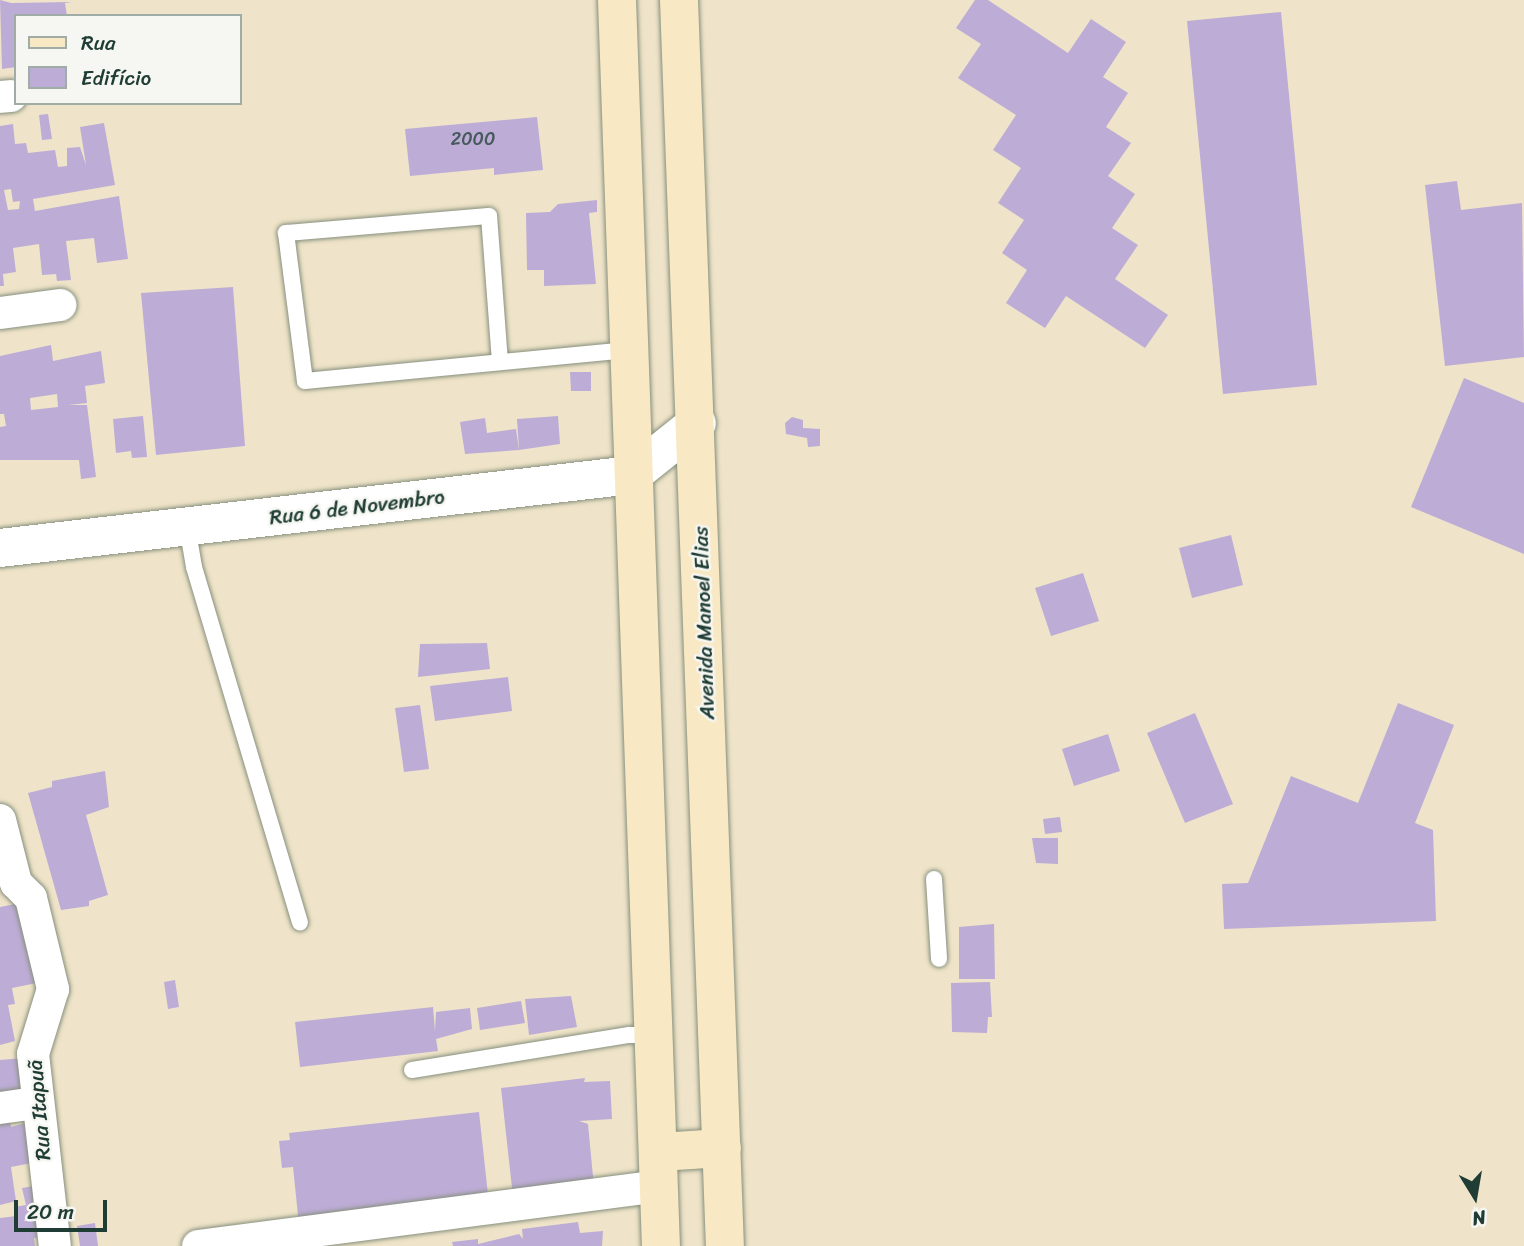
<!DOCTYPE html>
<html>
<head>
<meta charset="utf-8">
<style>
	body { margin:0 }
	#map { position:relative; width:1524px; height:1246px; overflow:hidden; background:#efe4c9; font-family:Sriracha,sans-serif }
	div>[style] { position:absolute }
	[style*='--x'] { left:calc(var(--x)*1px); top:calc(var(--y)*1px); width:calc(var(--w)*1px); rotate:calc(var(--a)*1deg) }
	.building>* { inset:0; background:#bdacd6 }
	.roads { filter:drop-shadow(0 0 2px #87907e) drop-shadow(0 0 2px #87907e) }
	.service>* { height:16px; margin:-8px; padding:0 8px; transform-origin:8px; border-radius:8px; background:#fff }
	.minor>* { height:32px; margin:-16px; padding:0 16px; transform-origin:16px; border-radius:16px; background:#fff }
	.tertiary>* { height:38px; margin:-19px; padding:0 19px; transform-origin:19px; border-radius:19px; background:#fff }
	.secondary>* { height:38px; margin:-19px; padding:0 19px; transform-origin:19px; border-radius:19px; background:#f8e8c3 }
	span { translate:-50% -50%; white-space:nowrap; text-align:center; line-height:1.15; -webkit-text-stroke:5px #f6f6f2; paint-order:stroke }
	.number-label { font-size:18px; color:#46595c }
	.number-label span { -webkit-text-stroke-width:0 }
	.street-label { font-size:21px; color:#1f3d34 }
	.legend { position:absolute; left:14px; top:14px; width:228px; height:91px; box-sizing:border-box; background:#f6f6f2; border:2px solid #a0aca6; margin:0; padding:9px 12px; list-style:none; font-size:21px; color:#1f3d34 }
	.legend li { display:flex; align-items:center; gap:14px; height:35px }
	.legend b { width:35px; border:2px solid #a0aca6 }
	.north { position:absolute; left:1440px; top:1162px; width:70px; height:70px; -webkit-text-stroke:5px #f6f6f2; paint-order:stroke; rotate:169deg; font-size:19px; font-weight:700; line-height:28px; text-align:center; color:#1f3d34 }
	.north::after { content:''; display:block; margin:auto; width:24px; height:32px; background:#1f3d34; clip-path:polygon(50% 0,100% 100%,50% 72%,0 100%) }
	.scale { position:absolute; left:14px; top:1200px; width:93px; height:32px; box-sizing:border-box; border:4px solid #1f3d34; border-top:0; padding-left:9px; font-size:21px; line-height:24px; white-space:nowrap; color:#1f3d34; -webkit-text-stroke:5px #f6f6f2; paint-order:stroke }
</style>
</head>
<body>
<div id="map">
	<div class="building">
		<div style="clip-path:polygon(0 0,11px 3px,72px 2px,65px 3px,67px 16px,16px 16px,16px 67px,2px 69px)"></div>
		<div style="clip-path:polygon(975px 0,988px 0,1068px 53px,1091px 19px,1126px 42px,1103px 77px,1128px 93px,1106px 127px,1131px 143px,1108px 176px,1135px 194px,1112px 228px,1138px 245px,1115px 279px,1168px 315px,1145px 348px,1066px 296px,1045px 328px,1006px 303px,1027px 270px,1002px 253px,1024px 220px,998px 203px,1021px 168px,993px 150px,1016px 115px,958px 78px,981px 44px,956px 28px)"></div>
		<div style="clip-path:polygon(1281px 12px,1317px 385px,1223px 394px,1187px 21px)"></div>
		<div style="clip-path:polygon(48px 114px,52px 139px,42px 140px,39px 115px)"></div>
		<div style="clip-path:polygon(537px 117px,543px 170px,494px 175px,494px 168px,410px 176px,405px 129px)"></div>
		<div style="clip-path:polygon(evenodd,104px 123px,115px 185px,33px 199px,35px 211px,119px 196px,128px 259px,97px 263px,94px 238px,66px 241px,71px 280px,57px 281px,56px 274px,42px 275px,39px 244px,13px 248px,16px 272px,3px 274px,4px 286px,0 286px,0 126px,13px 124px,15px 144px,26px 143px,28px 153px,55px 150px,58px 167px,67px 166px,67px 148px,80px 147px,86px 165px,80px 127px,104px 123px,11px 189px,13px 202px,20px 201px,19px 209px,8px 210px,4px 190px,11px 189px)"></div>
		<div style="clip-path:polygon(1457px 181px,1461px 210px,1522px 203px,1524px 357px,1445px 366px,1425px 185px)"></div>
		<div style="clip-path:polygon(597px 200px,597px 212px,589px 213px,596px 284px,544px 286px,544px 270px,527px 270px,526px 213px,550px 212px,558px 204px)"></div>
		<div style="clip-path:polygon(233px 287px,245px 446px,156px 455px,141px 293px)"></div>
		<div style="clip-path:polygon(evenodd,51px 345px,53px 361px,101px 351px,105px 383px,85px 386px,87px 403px,68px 405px,87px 405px,96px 477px,81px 479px,79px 460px,0 460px,0 427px,6px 426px,4px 414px,0 414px,0 356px,51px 345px,57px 394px,58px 407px,31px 410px,30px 398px,57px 394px)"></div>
		<div style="clip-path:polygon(570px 372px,591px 372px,591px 391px,571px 391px)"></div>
		<div style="clip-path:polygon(1464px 378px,1524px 403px,1524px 554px,1411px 507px)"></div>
		<div style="clip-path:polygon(143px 416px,147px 457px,132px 458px,131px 451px,116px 453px,113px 419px)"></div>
		<div style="clip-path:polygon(558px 416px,560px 444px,519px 450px,517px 419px)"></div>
		<div style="clip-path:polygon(792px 417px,803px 420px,803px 428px,820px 429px,820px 446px,808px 447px,807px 438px,786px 434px,785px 423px)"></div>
		<div style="clip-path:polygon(485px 418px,487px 433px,516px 429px,519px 450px,465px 454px,460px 422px)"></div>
		<div style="clip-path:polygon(1231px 535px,1243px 585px,1192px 598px,1179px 548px)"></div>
		<div style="clip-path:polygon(1083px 573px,1099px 621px,1051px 636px,1035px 588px)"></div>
		<div style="clip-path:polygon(487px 643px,490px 669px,418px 677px,420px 644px)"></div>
		<div style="clip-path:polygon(508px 677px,512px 711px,435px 721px,430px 686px)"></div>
		<div style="clip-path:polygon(1398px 703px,1454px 725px,1415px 823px,1433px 830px,1436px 921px,1224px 929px,1222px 884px,1248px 883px,1291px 776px,1358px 803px)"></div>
		<div style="clip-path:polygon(420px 705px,429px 769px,404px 772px,395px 708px)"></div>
		<div style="clip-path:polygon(1195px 713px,1233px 804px,1185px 823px,1147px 733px)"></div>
		<div style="clip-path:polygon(1108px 734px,1120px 771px,1074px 786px,1062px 749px)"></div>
		<div style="clip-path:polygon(105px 771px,109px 807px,86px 815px,108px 895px,89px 901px,89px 906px,61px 910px,28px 793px,52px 787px,52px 781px)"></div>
		<div style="clip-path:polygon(1060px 817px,1062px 832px,1045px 834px,1043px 819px)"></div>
		<div style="clip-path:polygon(1032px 838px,1058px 838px,1058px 864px,1036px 863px)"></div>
		<div style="clip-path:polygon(25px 902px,42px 982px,12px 988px,15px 1004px,8px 1005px,15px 1041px,0 1045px,0 907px)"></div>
		<div style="clip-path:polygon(994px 924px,995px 979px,959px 979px,959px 927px)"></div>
		<div style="clip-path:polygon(175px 980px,179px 1007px,168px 1009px,164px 982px)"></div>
		<div style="clip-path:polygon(990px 982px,992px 1017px,988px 1017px,987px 1033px,952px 1032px,951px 983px)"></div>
		<div style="clip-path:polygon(571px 996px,577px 1027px,529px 1035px,525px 999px)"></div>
		<div style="clip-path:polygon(521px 1001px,525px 1023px,480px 1030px,477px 1008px)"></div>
		<div style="clip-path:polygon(433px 1007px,435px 1031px,436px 1012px,470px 1008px,472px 1029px,436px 1039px,438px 1051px,300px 1067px,295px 1022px)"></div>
		<div style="clip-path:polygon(24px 1058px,28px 1093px,0 1095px,0 1060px)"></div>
		<div style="clip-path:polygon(585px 1078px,584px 1082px,610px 1081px,612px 1119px,579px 1121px,588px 1124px,594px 1187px,513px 1197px,501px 1088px)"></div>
		<div style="clip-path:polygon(479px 1112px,489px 1204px,299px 1225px,293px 1167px,282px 1168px,279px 1141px,290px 1140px,289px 1133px)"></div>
		<div style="clip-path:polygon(9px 1114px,11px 1127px,33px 1121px,37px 1162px,11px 1167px,16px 1201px,0 1205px,0 1116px)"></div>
		<div style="clip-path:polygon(40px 1185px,46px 1237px,34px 1238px,35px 1246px,0 1246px,0 1218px,16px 1216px,14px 1207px,26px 1205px,22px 1188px)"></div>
		<div style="clip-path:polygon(578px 1222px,580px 1233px,603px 1231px,602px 1246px,453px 1246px,452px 1242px,478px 1239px,478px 1244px,519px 1234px,523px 1239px,522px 1229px)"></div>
		<div style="clip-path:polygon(95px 1223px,98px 1246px,80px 1246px,77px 1226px)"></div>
	</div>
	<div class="roads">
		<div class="service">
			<div style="--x:500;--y:362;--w:146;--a:-94.3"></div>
			<div style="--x:489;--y:216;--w:204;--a:175.2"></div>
			<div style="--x:286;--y:233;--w:149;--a:82.7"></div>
			<div style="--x:305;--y:381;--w:324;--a:-5.5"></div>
			<div style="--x:187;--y:526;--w:42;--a:80.3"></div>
			<div style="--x:194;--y:567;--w:371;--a:73.4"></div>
			<div style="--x:934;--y:879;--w:80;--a:86.4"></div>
			<div style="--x:412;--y:1070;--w:220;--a:-9.2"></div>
			<div style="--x:629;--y:1035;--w:25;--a:0"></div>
		</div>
		<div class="minor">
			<div style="--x:0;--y:97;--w:11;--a:-5"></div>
			<div style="--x:0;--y:313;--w:61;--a:-7.6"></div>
			<div style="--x:0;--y:820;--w:65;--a:75.7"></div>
			<div style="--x:16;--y:883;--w:21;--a:45"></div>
			<div style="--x:31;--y:898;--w:94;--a:76.4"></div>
			<div style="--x:53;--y:989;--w:68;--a:107.1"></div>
			<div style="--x:33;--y:1054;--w:193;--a:83.5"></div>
			<div style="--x:0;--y:1108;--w:35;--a:-8"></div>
			<div style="--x:198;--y:1246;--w:466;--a:-7.4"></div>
		</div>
		<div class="tertiary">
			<div style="--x:0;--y:548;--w:636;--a:-6.59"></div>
			<div style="--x:632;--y:475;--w:83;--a:-38.7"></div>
		</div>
		<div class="secondary">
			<div style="--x:617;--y:0;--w:1247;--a:87.98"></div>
			<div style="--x:679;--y:0;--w:1247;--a:87.89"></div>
			<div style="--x:660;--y:1152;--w:62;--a:-3.7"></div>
		</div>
	</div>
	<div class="number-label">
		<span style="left:473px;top:139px">2000</span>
	</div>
	<div class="street-label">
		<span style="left:357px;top:507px;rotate:-7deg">Rua 6 de Novembro</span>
		<span style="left:704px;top:623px;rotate:-92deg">Avenida Manoel Elias</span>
		<span style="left:39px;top:1110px;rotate:-95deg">Rua Itapuã</span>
	</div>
	<ul class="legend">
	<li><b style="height:9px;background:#f8e8c3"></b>Rua</li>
	<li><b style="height:19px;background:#bdacd6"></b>Edifício</li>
	</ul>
	<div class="north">N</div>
	<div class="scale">20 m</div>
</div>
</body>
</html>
